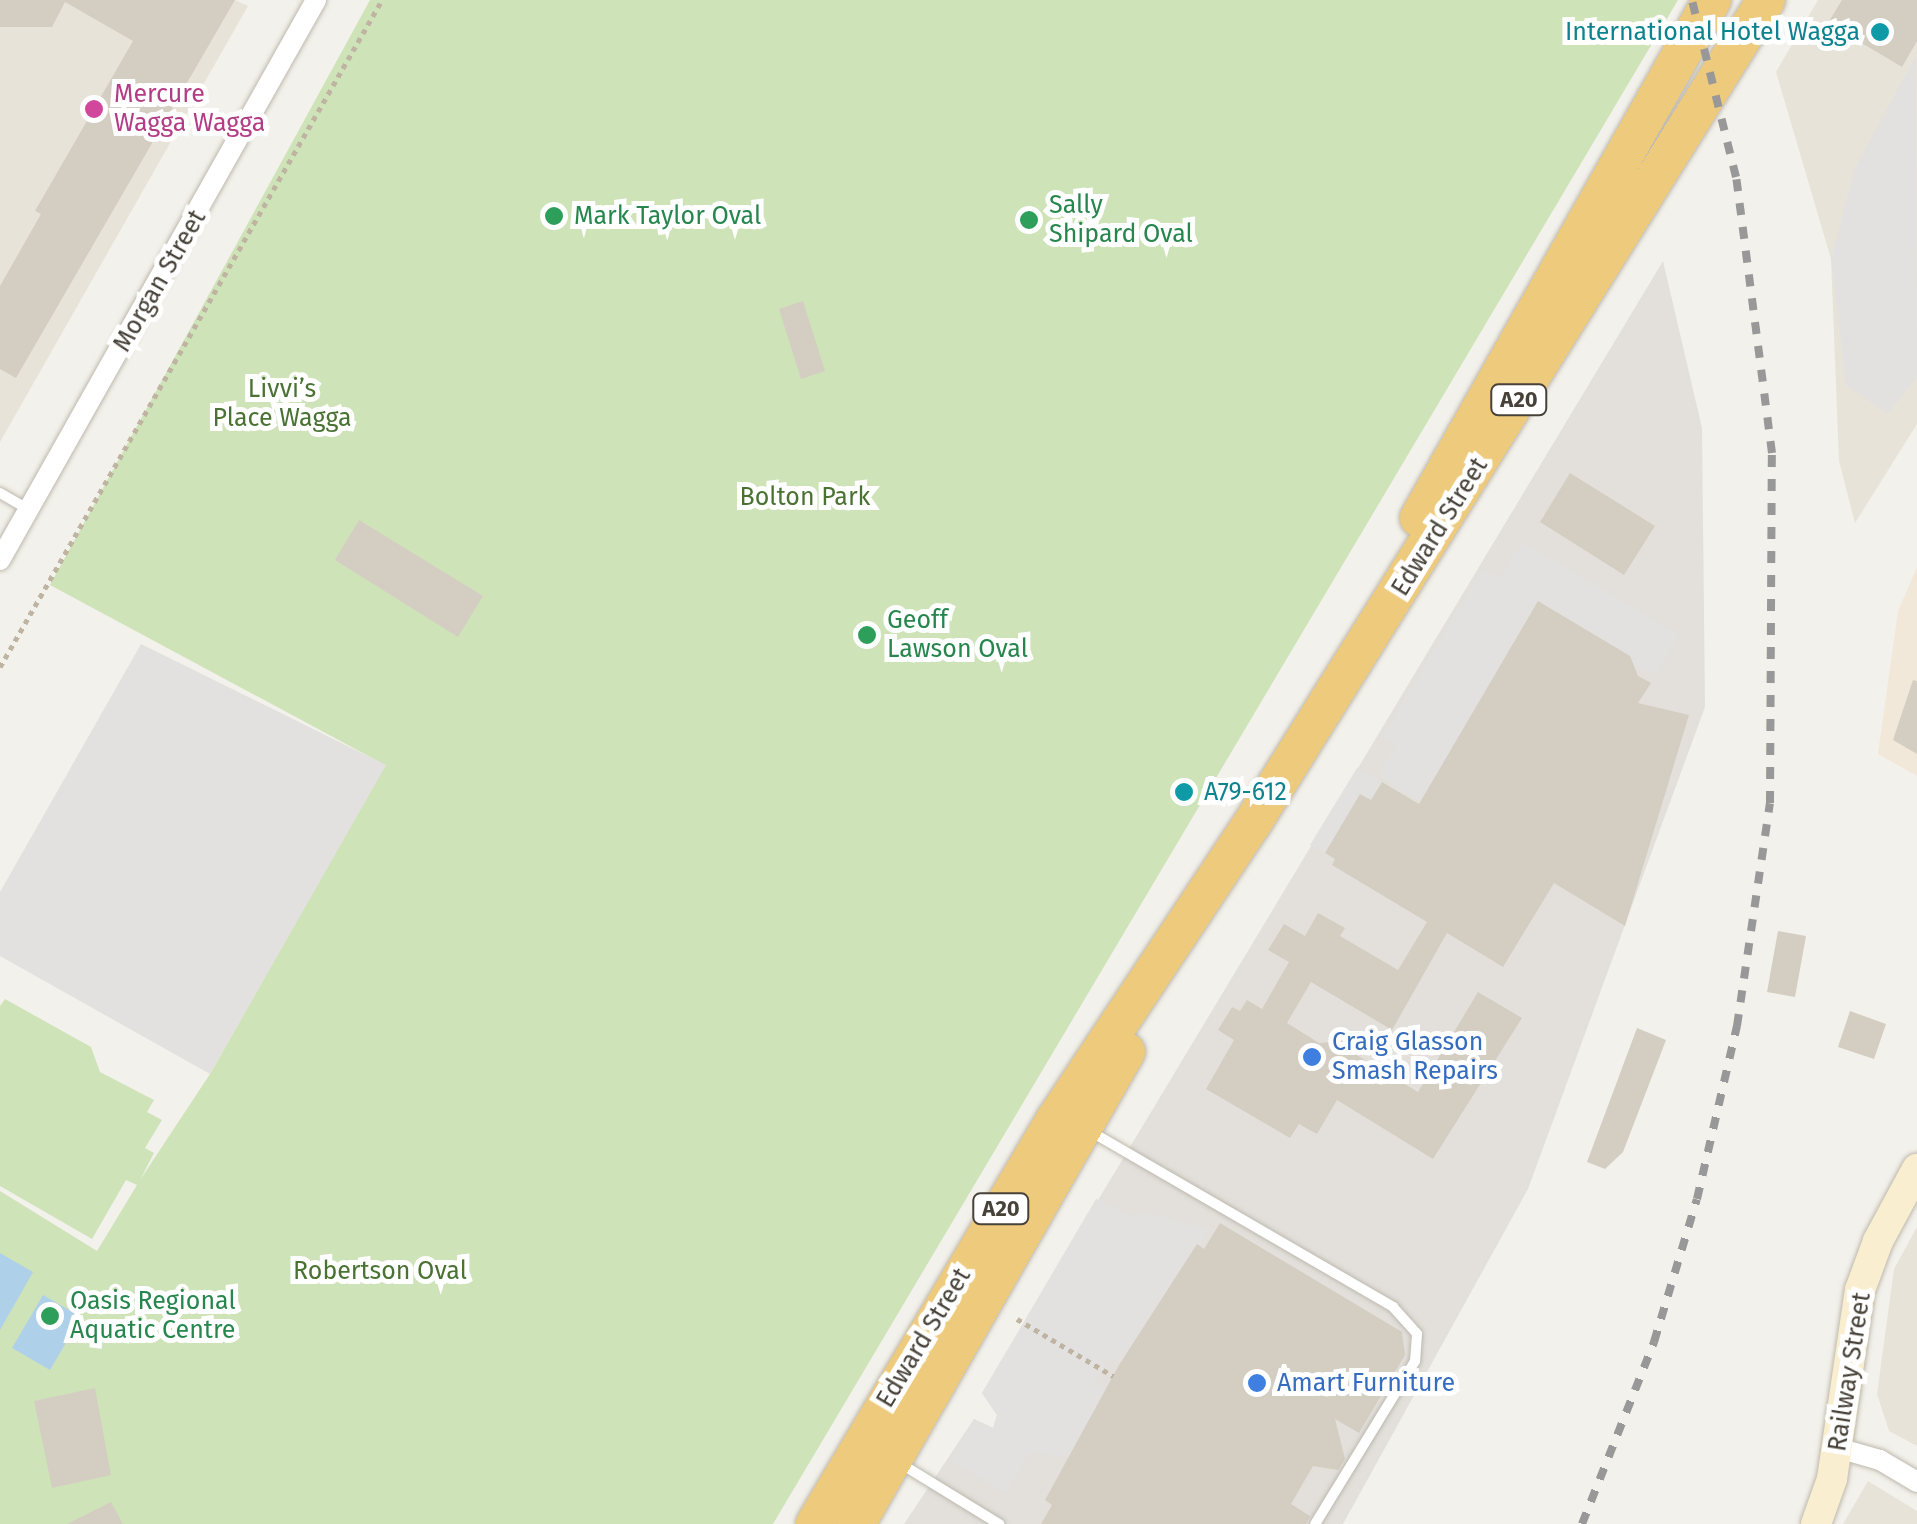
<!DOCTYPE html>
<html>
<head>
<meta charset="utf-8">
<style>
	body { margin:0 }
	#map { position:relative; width:1917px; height:1524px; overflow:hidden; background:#f3f1eb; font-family:"Fira Sans",sans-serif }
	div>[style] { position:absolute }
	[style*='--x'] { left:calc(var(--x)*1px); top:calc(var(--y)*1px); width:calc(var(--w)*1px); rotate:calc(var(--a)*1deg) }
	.residential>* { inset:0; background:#e7e3d9 }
	.commercial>* { inset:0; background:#f2e8d9 }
	.industrial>* { inset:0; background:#e3e0dc }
	.green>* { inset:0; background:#cfe3b9 }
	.parking>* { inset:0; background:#e3e1df }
	.water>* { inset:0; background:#afd0e9 }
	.building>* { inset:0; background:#d4cdc1 }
	.path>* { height:5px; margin-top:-2.5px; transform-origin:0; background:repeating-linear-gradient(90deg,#beb4a1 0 5px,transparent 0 10px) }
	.roads { filter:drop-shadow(0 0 2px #beb9ae) drop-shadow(0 0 2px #beb9ae) }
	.lane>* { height:10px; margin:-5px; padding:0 5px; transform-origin:5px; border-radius:5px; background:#fff }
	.street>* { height:20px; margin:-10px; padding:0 10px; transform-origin:10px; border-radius:10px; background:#fff }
	.secondary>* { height:30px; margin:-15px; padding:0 15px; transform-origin:15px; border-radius:15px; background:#f9efd0 }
	.highway>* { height:38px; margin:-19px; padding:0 19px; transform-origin:19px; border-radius:19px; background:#eeca7c }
	.rail>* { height:8px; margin-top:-4px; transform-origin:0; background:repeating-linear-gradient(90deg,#989898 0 12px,transparent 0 24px) }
	.dots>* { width:28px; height:28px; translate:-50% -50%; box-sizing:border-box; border:5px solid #fff; border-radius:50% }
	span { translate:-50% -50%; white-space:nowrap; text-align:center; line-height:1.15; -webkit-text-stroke:10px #fff; paint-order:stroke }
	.shield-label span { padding:2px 8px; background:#fff; border:2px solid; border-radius:8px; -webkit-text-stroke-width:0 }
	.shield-label { font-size:22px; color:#474239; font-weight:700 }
	.culture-label { font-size:25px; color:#0d838f }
	.right { translate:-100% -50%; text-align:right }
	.left { translate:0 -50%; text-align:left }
	.hotel-label { font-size:25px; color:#b23c85 }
	.leisure-label { font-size:25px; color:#27864d }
	.street-label { font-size:25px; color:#474239 }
	.park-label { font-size:25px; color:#4a7233 }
	.shop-label { font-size:25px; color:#366cbe }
</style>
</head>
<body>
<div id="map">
	<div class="residential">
		<div style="clip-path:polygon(0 0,235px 0,248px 6px,0 442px)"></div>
		<div style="clip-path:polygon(1818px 0,1917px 0,1917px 424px,1855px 523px,1839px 461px,1831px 259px,1776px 72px)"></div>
		<div style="clip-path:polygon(1917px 1227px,1917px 1446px,1889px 1431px,1877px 1394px,1894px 1269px)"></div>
		<div style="clip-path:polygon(1868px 1481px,1917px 1511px,1917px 1524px,1843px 1524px)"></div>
	</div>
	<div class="commercial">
		<div style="clip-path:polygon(1917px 567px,1917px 776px,1878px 754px,1898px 611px)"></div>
	</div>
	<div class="industrial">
		<div style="clip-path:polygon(1663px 261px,1702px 428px,1705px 707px,1528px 1189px,1343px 1524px,904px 1524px,974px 1419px,993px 1428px,997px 1415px,982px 1393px)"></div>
	</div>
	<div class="green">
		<div style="clip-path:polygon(370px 0,1678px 0,773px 1524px,0 1524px,0 1191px,97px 1251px,137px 1185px,126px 1180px,92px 1239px,0 1186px,0 1006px,5px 999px,91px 1047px,100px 1072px,154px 1100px,147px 1112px,162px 1120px,145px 1148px,154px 1153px,140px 1180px,210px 1074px,385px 765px,50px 585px)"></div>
	</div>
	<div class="parking">
		<div style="clip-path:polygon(1916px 56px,1917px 377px,1888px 414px,1846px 385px,1831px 259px,1855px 167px)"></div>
		<div style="clip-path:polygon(1523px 542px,1679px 635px,1658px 672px,1636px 670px,1630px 656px,1538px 601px,1421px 802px,1379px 775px,1396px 746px,1382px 737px,1483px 569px,1500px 577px)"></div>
		<div style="clip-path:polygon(141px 644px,386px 765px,210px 1074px,0 956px,0 892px)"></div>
		<div style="clip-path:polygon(1357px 768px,1382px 782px,1371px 800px,1360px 795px,1325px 853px,1310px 845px)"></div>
		<div style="clip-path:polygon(1096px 1199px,1135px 1218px,1141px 1211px,1210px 1229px,1128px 1367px,1109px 1357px,1094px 1382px,1113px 1394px,1075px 1456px,1029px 1453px,1006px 1494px,950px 1460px,974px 1419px,993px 1428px,997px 1415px,982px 1393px)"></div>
	</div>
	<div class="water">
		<div style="clip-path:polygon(0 1253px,33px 1272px,0 1330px)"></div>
		<div style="clip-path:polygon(43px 1295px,81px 1317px,50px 1370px,12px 1348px)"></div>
	</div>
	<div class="building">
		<div style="clip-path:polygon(0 0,235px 0,16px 378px,0 369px,0 286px,41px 214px,35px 211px,133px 41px,65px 2px,52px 27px,0 27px)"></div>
		<div style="clip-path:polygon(1842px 0,1917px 0,1917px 41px,1902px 67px,1828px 23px)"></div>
		<div style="clip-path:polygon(803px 301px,825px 371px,801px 379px,779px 309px)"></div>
		<div style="clip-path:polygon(1570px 473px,1655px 526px,1624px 575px,1540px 522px)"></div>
		<div style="clip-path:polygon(359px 520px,483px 596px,458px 637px,335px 560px)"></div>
		<div style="clip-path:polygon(1538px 601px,1630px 656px,1638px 676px,1651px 683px,1638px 703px,1689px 715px,1625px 926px,1554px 883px,1503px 967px,1447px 933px,1392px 1030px,1311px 982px,1287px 1023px,1319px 1043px,1335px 1042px,1418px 1092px,1478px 992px,1522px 1018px,1433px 1159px,1337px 1100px,1317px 1134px,1299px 1124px,1290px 1138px,1206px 1089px,1234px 1040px,1218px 1030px,1232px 1007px,1240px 1011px,1247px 1000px,1262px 1009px,1289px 962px,1268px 950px,1284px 924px,1305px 936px,1318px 913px,1345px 928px,1340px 936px,1398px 970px,1427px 922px,1332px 865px,1335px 859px,1325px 853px,1360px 794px,1371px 800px,1382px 782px,1419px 804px)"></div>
		<div style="clip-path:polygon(1913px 680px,1917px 681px,1917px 754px,1893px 740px)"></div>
		<div style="clip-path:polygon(1778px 931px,1806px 936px,1795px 997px,1767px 992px)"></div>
		<div style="clip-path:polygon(1850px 1011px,1886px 1024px,1874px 1059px,1838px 1047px)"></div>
		<div style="clip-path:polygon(1637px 1028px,1666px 1040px,1623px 1152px,1605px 1169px,1587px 1162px)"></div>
		<div style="clip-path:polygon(1220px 1223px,1402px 1332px,1405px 1355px,1359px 1433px,1335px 1419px,1345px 1459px,1338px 1470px,1313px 1466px,1291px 1504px,1310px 1516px,1306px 1524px,1041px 1524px,1052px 1505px,1045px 1500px,1119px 1365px,1197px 1244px,1204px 1249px)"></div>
		<div style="clip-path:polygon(95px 1388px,111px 1475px,52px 1488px,34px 1401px)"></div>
		<div style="clip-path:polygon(111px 1502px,123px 1524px,67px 1524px)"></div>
	</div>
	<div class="path">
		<div style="--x:0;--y:667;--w:769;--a:-60.2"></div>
		<div style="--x:1017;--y:1319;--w:112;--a:30.7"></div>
	</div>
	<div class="roads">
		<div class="lane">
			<div style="--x:0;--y:493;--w:32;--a:30"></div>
			<div style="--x:1088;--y:1130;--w:353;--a:30.1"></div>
			<div style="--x:1393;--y:1307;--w:36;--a:48"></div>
			<div style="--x:1417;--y:1334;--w:27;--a:94"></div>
			<div style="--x:1415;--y:1361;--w:191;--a:121.5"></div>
			<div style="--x:898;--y:1462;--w:119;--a:31.5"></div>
		</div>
		<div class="street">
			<div style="--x:0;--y:560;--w:643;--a:-60.56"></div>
			<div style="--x:1838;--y:1448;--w:44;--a:15.9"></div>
			<div style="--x:1880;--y:1460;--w:43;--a:30.7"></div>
		</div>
		<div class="secondary">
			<div style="--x:1816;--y:1524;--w:48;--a:-70.4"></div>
			<div style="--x:1832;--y:1479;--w:191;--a:-81.6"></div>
			<div style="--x:1860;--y:1290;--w:52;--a:-69.8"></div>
			<div style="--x:1878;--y:1241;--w:82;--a:-61.6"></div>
		</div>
		<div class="highway">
			<div style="--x:1419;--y:518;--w:595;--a:-60.51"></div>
			<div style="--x:815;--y:1524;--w:470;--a:-59.3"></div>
			<div style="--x:1055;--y:1120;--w:356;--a:-56.4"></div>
			<div style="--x:1252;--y:824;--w:971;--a:-58.04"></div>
			<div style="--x:856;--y:1524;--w:544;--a:-60.23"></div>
		</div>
	</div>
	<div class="rail">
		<div style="--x:1582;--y:1524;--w:196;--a:-68.4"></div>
		<div style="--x:1654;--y:1342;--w:149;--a:-73.3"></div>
		<div style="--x:1697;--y:1199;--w:178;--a:-77"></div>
		<div style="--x:1737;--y:1026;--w:225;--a:-81.6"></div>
		<div style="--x:1770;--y:803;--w:350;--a:-89.7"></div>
		<div style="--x:1772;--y:453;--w:278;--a:-97.4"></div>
		<div style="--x:1736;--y:177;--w:182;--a:-104"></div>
	</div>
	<div class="dots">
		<div style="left:1880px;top:32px;background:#0f9aa8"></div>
		<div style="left:94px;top:109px;background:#d1479c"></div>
		<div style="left:554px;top:216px;background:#2e9e5b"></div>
		<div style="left:1029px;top:220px;background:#2e9e5b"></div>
		<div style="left:867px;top:635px;background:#2e9e5b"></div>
		<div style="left:1184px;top:792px;background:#0f9aa8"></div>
		<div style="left:1312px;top:1057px;background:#3f7fe0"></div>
		<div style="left:50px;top:1316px;background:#2e9e5b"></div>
		<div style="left:1257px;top:1383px;background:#3f7fe0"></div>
	</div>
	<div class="shield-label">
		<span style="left:1519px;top:400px">A20</span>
		<span style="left:1001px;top:1209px">A20</span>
	</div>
	<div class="culture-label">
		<span class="right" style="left:1860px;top:32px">International Hotel Wagga</span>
		<span class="left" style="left:1204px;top:792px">A79-612</span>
	</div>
	<div class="hotel-label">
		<span class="left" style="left:114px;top:109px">Mercure<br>Wagga Wagga</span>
	</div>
	<div class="leisure-label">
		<span class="left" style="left:1049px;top:220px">Sally<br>Shipard Oval</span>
		<span class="left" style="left:574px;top:216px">Mark Taylor Oval</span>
		<span class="left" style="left:887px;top:635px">Geoff<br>Lawson Oval</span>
		<span class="left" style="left:70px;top:1316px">Oasis Regional<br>Aquatic Centre</span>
	</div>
	<div class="street-label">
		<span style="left:160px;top:281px;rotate:-60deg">Morgan Street</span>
		<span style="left:1440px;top:527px;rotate:-58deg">Edward Street</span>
		<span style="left:924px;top:1338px;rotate:-59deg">Edward Street</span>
		<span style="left:1850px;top:1372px;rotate:-81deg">Railway Street</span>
	</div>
	<div class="park-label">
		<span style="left:282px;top:404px">Livvi’s<br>Place Wagga</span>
		<span style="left:805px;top:497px">Bolton Park</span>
		<span style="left:380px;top:1271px">Robertson Oval</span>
	</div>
	<div class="shop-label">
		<span class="left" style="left:1332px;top:1057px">Craig Glasson<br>Smash Repairs</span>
		<span class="left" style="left:1277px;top:1383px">Amart Furniture</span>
	</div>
</div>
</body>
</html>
